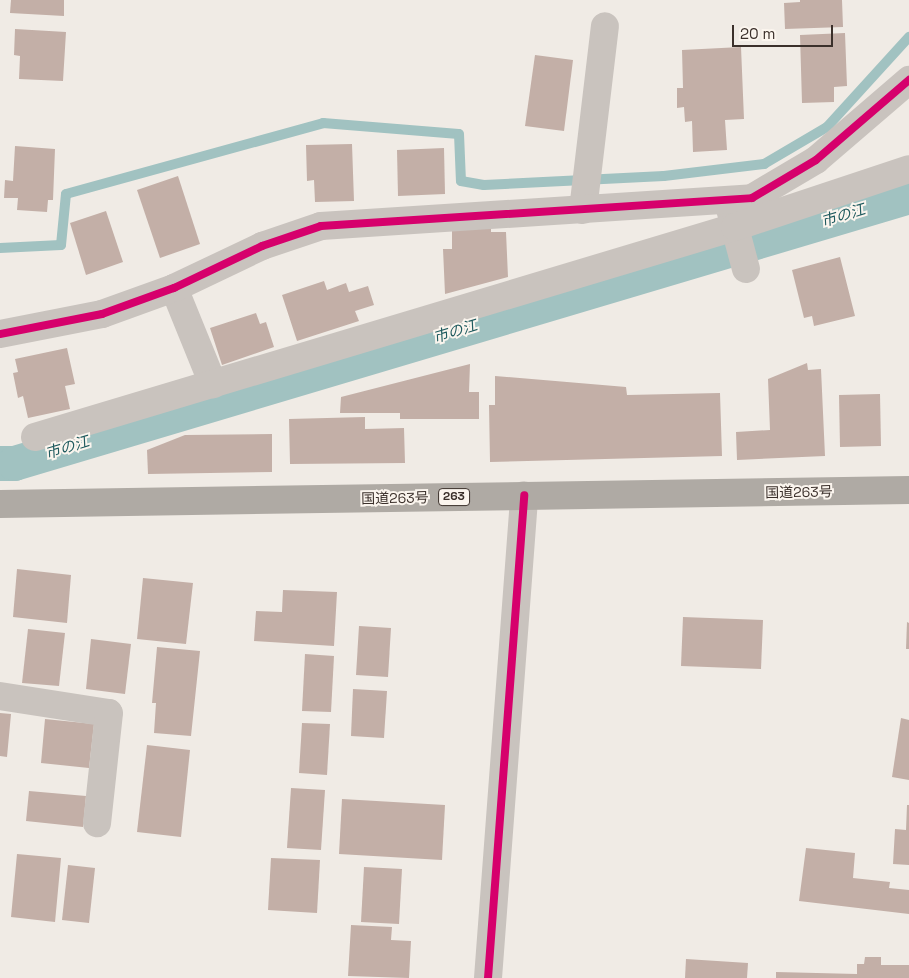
<!DOCTYPE html>
<html>
<head>
<meta charset="utf-8">
<style>
	body { margin:0 }
	#map { position:relative; width:909px; height:978px; overflow:hidden; background:#f0ebe5; font-family:"Space Grotesk","Noto Sans JP",sans-serif }
	div>[style] { position:absolute }
	[style*='--x'] { left:calc(var(--x)*1px); top:calc(var(--y)*1px); width:calc(var(--w)*1px); rotate:calc(var(--a)*1deg) }
	.stream>* { height:10px; margin:-5px; padding:0 5px; transform-origin:5px; border-radius:5px; background:#a1c2c1 }
	.canal>* { height:35px; margin:-17.5px; padding:0 17.5px; transform-origin:17.5px; border-radius:17.5px; background:#a1c2c1 }
	.building>* { inset:0; background:#c3afa7 }
	.minor>* { height:28px; margin:-14px; padding:0 14px; transform-origin:14px; border-radius:14px; background:#c9c3be }
	.highway>* { height:28px; margin:-14px; padding:0 14px; transform-origin:14px; border-radius:14px; background:#afaaa4 }
	.cycleway>* { height:8px; margin:-4px; padding:0 4px; transform-origin:4px; border-radius:4px; background:#d6006c }
	span { translate:-50% -50%; white-space:nowrap; text-align:center; line-height:1.15; -webkit-text-stroke:4px #fbf5ee; paint-order:stroke }
	.shield-label span { padding:1px 4px; background:#fbf5ee; border:1px solid; border-radius:4px; -webkit-text-stroke-width:0 }
	.shield-label { font-size:12px; color:#3b302b; font-weight:700 }
	.street-label { font-size:14px; color:#3b302b }
	.water-label { font-size:15px; color:#1f5a5e; font-style:italic }
	.scale { position:absolute; left:732px; top:25px; width:101px; height:22px; box-sizing:border-box; border:2px solid #3b302b; border-top:0; padding-left:6px; font-size:15px; line-height:18px; white-space:nowrap; color:#3b302b; -webkit-text-stroke:4px #fbf5ee; paint-order:stroke }
</style>
</head>
<body>
<div id="map">
	<div class="stream">
		<div style="--x:0;--y:248;--w:61;--a:-2.8"></div>
		<div style="--x:61;--y:245;--w:51;--a:-84.4"></div>
		<div style="--x:66;--y:194;--w:267;--a:-15.4"></div>
		<div style="--x:323;--y:123;--w:136;--a:4.6"></div>
		<div style="--x:459;--y:134;--w:47;--a:87.6"></div>
		<div style="--x:461;--y:181;--w:23;--a:10"></div>
		<div style="--x:484;--y:185;--w:180;--a:-2.9"></div>
		<div style="--x:664;--y:176;--w:101;--a:-6.8"></div>
		<div style="--x:764;--y:164;--w:73;--a:-30.4"></div>
		<div style="--x:827;--y:127;--w:122;--a:-47.7"></div>
	</div>
	<div class="canal">
		<div style="--x:0;--y:463;--w:14;--a:0"></div>
		<div style="--x:14;--y:463;--w:934;--a:-16.61"></div>
	</div>
	<div class="building">
		<div style="clip-path:polygon(11px 0,64px 0,64px 16px,10px 13px)"></div>
		<div style="clip-path:polygon(800px 0,842px 0,843px 27px,785px 29px,784px 3px,800px 2px)"></div>
		<div style="clip-path:polygon(15px 29px,66px 32px,63px 81px,19px 79px,20px 56px,14px 55px)"></div>
		<div style="clip-path:polygon(845px 33px,847px 86px,834px 87px,834px 102px,802px 103px,800px 35px)"></div>
		<div style="clip-path:polygon(741px 47px,744px 119px,725px 120px,727px 150px,693px 152px,692px 121px,685px 122px,684px 107px,677px 108px,677px 88px,683px 88px,682px 50px)"></div>
		<div style="clip-path:polygon(535px 55px,573px 60px,564px 131px,525px 126px)"></div>
		<div style="clip-path:polygon(352px 144px,354px 201px,315px 202px,314px 180px,307px 181px,306px 145px)"></div>
		<div style="clip-path:polygon(15px 146px,55px 149px,53px 200px,48px 200px,47px 212px,17px 210px,18px 198px,4px 198px,5px 180px,13px 181px)"></div>
		<div style="clip-path:polygon(444px 148px,445px 194px,398px 196px,397px 150px)"></div>
		<div style="clip-path:polygon(178px 176px,200px 244px,160px 258px,137px 190px)"></div>
		<div style="clip-path:polygon(106px 211px,123px 262px,86px 275px,70px 223px)"></div>
		<div style="clip-path:polygon(491px 225px,491px 232px,506px 232px,508px 277px,445px 294px,443px 249px,452px 249px,452px 227px)"></div>
		<div style="clip-path:polygon(840px 257px,855px 316px,814px 326px,812px 316px,804px 318px,792px 270px)"></div>
		<div style="clip-path:polygon(324px 281px,327px 290px,346px 283px,349px 292px,368px 286px,374px 305px,355px 311px,359px 321px,297px 341px,282px 295px)"></div>
		<div style="clip-path:polygon(256px 313px,260px 324px,266px 322px,274px 347px,222px 365px,210px 328px)"></div>
		<div style="clip-path:polygon(67px 348px,75px 384px,65px 386px,70px 409px,28px 418px,23px 396px,18px 398px,13px 373px,18px 372px,15px 359px)"></div>
		<div style="clip-path:polygon(807px 363px,808px 370px,821px 369px,825px 456px,737px 460px,736px 432px,770px 430px,768px 379px)"></div>
		<div style="clip-path:polygon(470px 364px,469px 392px,479px 392px,479px 419px,400px 419px,400px 413px,340px 413px,341px 397px)"></div>
		<div style="clip-path:polygon(495px 376px,626px 387px,627px 395px,720px 393px,722px 456px,490px 462px,489px 405px,495px 405px)"></div>
		<div style="clip-path:polygon(880px 394px,881px 446px,840px 447px,839px 395px)"></div>
		<div style="clip-path:polygon(365px 417px,365px 429px,404px 428px,405px 463px,290px 464px,289px 419px)"></div>
		<div style="clip-path:polygon(272px 434px,272px 472px,148px 474px,147px 450px,185px 435px)"></div>
		<div style="clip-path:polygon(17px 569px,71px 575px,67px 623px,13px 617px)"></div>
		<div style="clip-path:polygon(143px 578px,193px 583px,186px 644px,137px 639px)"></div>
		<div style="clip-path:polygon(283px 590px,337px 592px,334px 646px,254px 641px,256px 611px,282px 612px)"></div>
		<div style="clip-path:polygon(683px 617px,763px 620px,761px 669px,681px 666px)"></div>
		<div style="clip-path:polygon(907px 622px,909px 623px,909px 649px,906px 649px)"></div>
		<div style="clip-path:polygon(359px 626px,391px 628px,388px 677px,356px 675px)"></div>
		<div style="clip-path:polygon(28px 629px,65px 633px,59px 686px,22px 683px)"></div>
		<div style="clip-path:polygon(91px 639px,131px 644px,125px 694px,86px 689px)"></div>
		<div style="clip-path:polygon(157px 647px,200px 651px,191px 736px,154px 733px,156px 703px,152px 703px)"></div>
		<div style="clip-path:polygon(305px 654px,334px 656px,331px 712px,302px 711px)"></div>
		<div style="clip-path:polygon(353px 689px,387px 691px,384px 738px,351px 736px)"></div>
		<div style="clip-path:polygon(0 713px,11px 714px,7px 757px,0 756px)"></div>
		<div style="clip-path:polygon(901px 718px,909px 720px,909px 780px,892px 777px)"></div>
		<div style="clip-path:polygon(45px 719px,94px 724px,89px 768px,41px 763px)"></div>
		<div style="clip-path:polygon(302px 723px,330px 724px,327px 775px,299px 773px)"></div>
		<div style="clip-path:polygon(147px 745px,190px 750px,181px 837px,137px 832px)"></div>
		<div style="clip-path:polygon(291px 788px,325px 790px,321px 850px,287px 848px)"></div>
		<div style="clip-path:polygon(29px 791px,86px 796px,83px 827px,26px 821px)"></div>
		<div style="clip-path:polygon(342px 799px,445px 805px,442px 860px,339px 854px)"></div>
		<div style="clip-path:polygon(907px 805px,909px 805px,909px 865px,893px 864px,895px 829px,906px 830px)"></div>
		<div style="clip-path:polygon(806px 848px,855px 853px,853px 878px,890px 882px,889px 888px,909px 890px,909px 914px,799px 901px)"></div>
		<div style="clip-path:polygon(17px 854px,61px 858px,55px 922px,11px 917px)"></div>
		<div style="clip-path:polygon(271px 858px,320px 860px,317px 913px,268px 910px)"></div>
		<div style="clip-path:polygon(68px 865px,95px 868px,89px 923px,62px 920px)"></div>
		<div style="clip-path:polygon(364px 867px,402px 869px,399px 924px,361px 922px)"></div>
		<div style="clip-path:polygon(351px 925px,392px 927px,391px 940px,411px 941px,409px 978px,348px 976px)"></div>
		<div style="clip-path:polygon(865px 957px,881px 957px,881px 965px,909px 965px,909px 978px,776px 978px,776px 972px,857px 974px,857px 964px,864px 964px)"></div>
		<div style="clip-path:polygon(686px 959px,748px 963px,747px 978px,685px 978px)"></div>
	</div>
	<div class="minor">
		<div style="--x:730;--y:209;--w:62;--a:75.1"></div>
		<div style="--x:583;--y:210;--w:185;--a:-83.2"></div>
		<div style="--x:174;--y:288;--w:104;--a:67.9"></div>
		<div style="--x:0;--y:334;--w:104;--a:-11.1"></div>
		<div style="--x:102;--y:314;--w:77;--a:-19.9"></div>
		<div style="--x:174;--y:288;--w:98;--a:-25.5"></div>
		<div style="--x:262;--y:246;--w:62;--a:-18.7"></div>
		<div style="--x:321;--y:226;--w:432;--a:-3.7"></div>
		<div style="--x:752;--y:198;--w:74;--a:-30.7"></div>
		<div style="--x:816;--y:160;--w:123;--a:-40.7"></div>
		<div style="--x:35;--y:437;--w:731;--a:-16.7"></div>
		<div style="--x:735;--y:227;--w:183;--a:-18.4"></div>
		<div style="--x:0;--y:696;--w:110;--a:8.9"></div>
		<div style="--x:109;--y:713;--w:111;--a:96.2"></div>
		<div style="--x:488;--y:978;--w:484;--a:-85.7"></div>
	</div>
	<div class="highway">
		<div style="--x:0;--y:504;--w:909;--a:-0.88"></div>
	</div>
	<div class="cycleway">
		<div style="--x:0;--y:334;--w:104;--a:-11.1"></div>
		<div style="--x:102;--y:314;--w:77;--a:-19.9"></div>
		<div style="--x:174;--y:288;--w:98;--a:-25.5"></div>
		<div style="--x:262;--y:246;--w:62;--a:-18.7"></div>
		<div style="--x:321;--y:226;--w:432;--a:-3.7"></div>
		<div style="--x:752;--y:198;--w:74;--a:-30.7"></div>
		<div style="--x:816;--y:160;--w:123;--a:-40.7"></div>
		<div style="--x:488;--y:978;--w:484;--a:-85.7"></div>
	</div>
	<div class="shield-label">
		<span style="left:454px;top:497px">263</span>
	</div>
	<div class="street-label">
		<span style="left:799px;top:492px;rotate:-1deg">国道263号</span>
		<span style="left:395px;top:498px;rotate:-1deg">国道263号</span>
	</div>
	<div class="water-label">
		<span style="left:843px;top:215px;rotate:-17deg">市の江</span>
		<span style="left:455px;top:331px;rotate:-17deg">市の江</span>
		<span style="left:67px;top:447px;rotate:-17deg">市の江</span>
	</div>
	<div class="scale">20 m</div>
</div>
</body>
</html>
